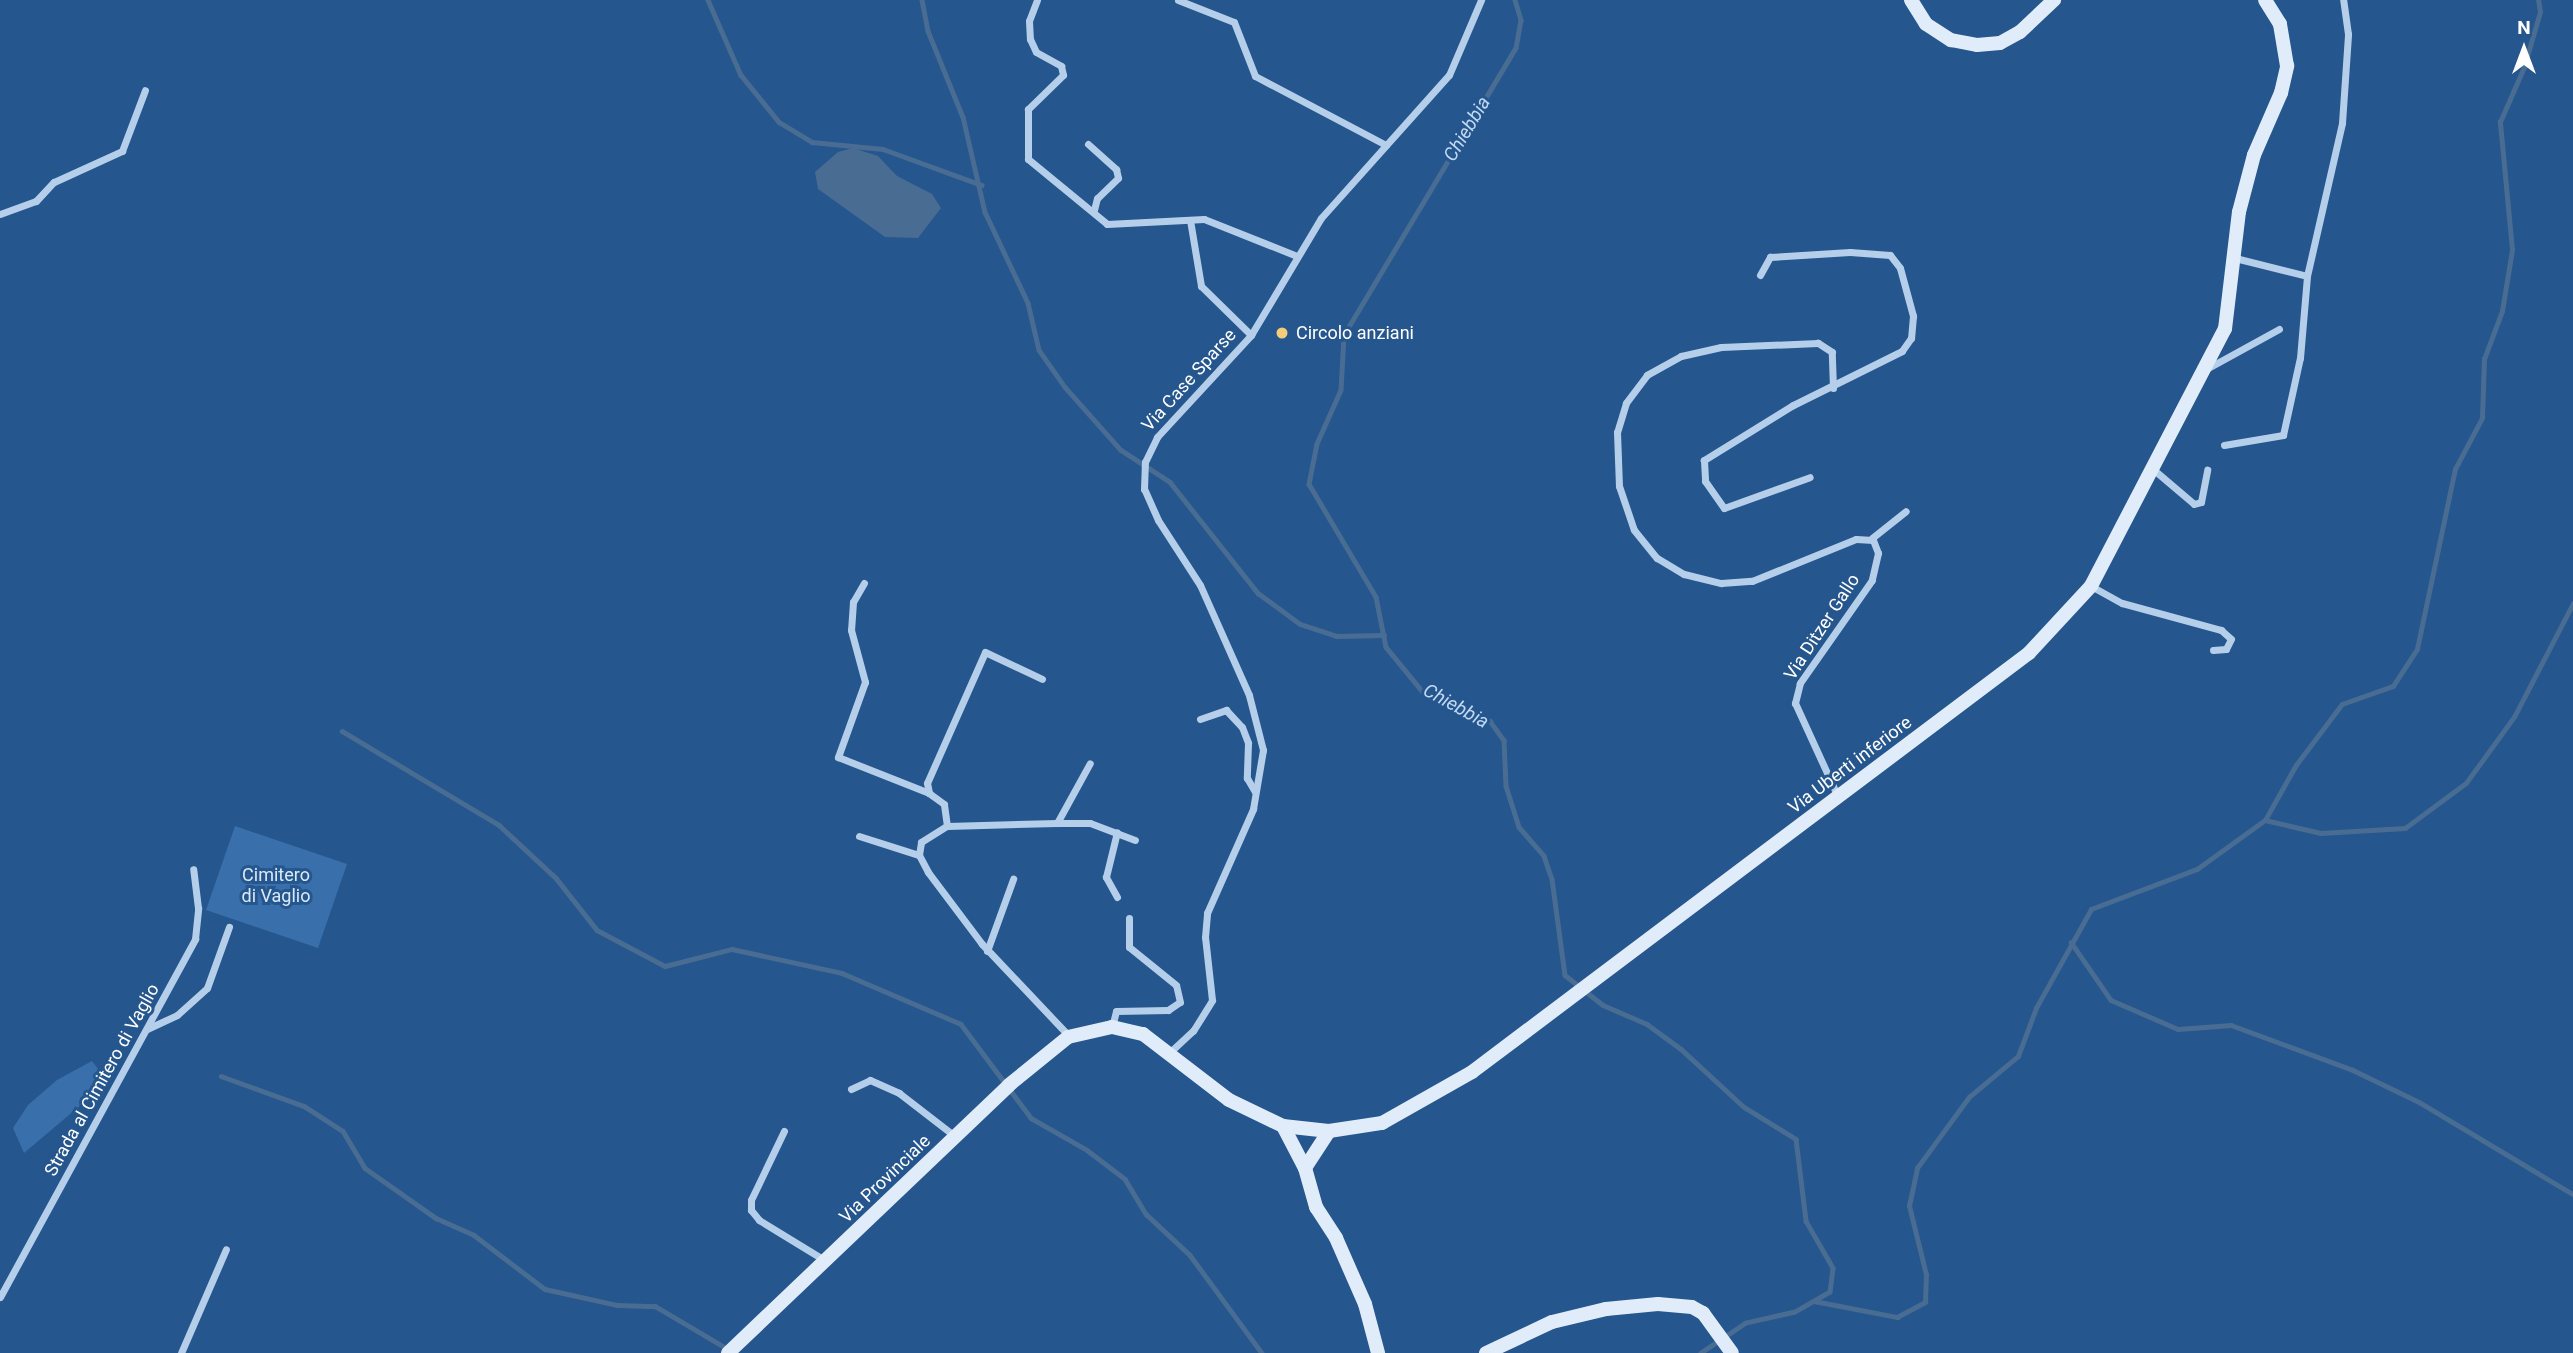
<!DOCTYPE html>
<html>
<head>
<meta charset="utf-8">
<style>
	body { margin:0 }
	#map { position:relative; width:2573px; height:1353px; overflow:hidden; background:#25568e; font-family:Roboto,sans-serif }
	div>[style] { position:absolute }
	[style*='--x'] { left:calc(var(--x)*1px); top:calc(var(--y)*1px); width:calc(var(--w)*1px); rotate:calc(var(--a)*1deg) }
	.green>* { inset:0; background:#3970ab }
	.water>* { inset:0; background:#496c93 }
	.stream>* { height:4.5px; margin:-2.25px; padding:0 2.25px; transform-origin:2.25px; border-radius:2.25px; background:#496c93 }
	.street>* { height:7px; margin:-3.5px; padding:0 3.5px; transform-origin:3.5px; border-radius:3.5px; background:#b5cfeb }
	.secondary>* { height:14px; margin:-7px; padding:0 7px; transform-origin:7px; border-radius:7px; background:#e0ecf9 }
	.dots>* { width:19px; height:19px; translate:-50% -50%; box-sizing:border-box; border:4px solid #25568e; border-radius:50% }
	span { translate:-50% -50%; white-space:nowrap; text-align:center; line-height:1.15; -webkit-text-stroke:6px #25568e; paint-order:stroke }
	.poi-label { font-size:18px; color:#fff }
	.left { translate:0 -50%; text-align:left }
	.street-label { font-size:18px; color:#fff }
	.park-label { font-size:18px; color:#dae9f8 }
	.water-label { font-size:19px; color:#c1d9f2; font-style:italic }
	.north { position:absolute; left:2489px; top:14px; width:70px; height:70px; -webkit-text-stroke:5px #25568e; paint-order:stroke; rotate:0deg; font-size:19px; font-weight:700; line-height:28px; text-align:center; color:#fff }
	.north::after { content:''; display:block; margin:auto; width:24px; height:32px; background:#fff; clip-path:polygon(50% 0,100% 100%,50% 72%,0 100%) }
</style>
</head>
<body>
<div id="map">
	<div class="green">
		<div style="clip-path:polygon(235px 826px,347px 864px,318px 948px,206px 910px)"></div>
		<div style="clip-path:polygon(92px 1061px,108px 1082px,24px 1153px,13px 1128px,28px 1105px,57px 1080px)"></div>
	</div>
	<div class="water">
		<div style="clip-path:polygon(853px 148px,878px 156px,897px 176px,932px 194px,941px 208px,918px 238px,885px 237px,818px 189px,815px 172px,838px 152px)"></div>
	</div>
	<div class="stream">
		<div style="--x:708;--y:0;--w:82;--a:66.3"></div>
		<div style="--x:741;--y:75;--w:60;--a:51"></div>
		<div style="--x:779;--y:122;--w:39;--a:31"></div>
		<div style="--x:812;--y:142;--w:71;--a:5.6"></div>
		<div style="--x:883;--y:149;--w:105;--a:20"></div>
		<div style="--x:922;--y:0;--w:32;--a:79"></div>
		<div style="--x:928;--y:31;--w:93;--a:67.9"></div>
		<div style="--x:963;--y:117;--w:98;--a:77"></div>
		<div style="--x:985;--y:212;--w:101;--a:64.7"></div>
		<div style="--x:1028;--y:303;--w:48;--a:76.8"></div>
		<div style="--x:1039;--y:350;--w:45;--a:54.9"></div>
		<div style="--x:1065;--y:387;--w:84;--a:48.4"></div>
		<div style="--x:1121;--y:450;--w:59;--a:33.1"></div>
		<div style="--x:1170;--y:482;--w:142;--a:51.6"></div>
		<div style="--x:1258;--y:593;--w:52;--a:36.4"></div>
		<div style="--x:1300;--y:624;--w:38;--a:18"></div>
		<div style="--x:1336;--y:636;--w:48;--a:-1.2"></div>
		<div style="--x:1515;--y:0;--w:21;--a:73"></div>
		<div style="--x:1521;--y:20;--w:28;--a:100"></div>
		<div style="--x:1516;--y:48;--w:335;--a:120.9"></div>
		<div style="--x:1344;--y:335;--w:55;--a:93.1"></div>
		<div style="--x:1341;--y:390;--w:59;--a:114"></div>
		<div style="--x:1317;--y:444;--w:41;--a:101.3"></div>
		<div style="--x:1309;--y:484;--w:131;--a:59.3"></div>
		<div style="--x:1376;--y:597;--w:51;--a:78.7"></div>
		<div style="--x:1386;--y:647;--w:58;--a:50.6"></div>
		<div style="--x:1423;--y:692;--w:40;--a:18"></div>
		<div style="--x:1461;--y:704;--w:34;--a:30"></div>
		<div style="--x:1490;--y:721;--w:24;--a:54"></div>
		<div style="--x:1504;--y:740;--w:46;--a:87.5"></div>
		<div style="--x:1506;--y:786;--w:43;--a:72.4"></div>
		<div style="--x:1519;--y:827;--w:38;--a:49"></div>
		<div style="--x:1544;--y:856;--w:24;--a:71"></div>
		<div style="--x:1552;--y:879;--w:97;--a:82.3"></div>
		<div style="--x:1565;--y:975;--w:48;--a:38.3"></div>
		<div style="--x:1603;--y:1005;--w:48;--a:23.4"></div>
		<div style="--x:1647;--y:1024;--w:42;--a:36.3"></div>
		<div style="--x:1681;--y:1049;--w:86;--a:42.6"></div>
		<div style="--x:1744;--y:1107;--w:61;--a:31.6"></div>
		<div style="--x:1796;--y:1139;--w:83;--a:83"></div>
		<div style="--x:1806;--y:1221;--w:54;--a:60.1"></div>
		<div style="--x:1833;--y:1268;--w:24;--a:97"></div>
		<div style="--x:1830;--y:1292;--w:40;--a:150.3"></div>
		<div style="--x:1795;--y:1312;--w:50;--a:167.3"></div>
		<div style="--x:1746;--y:1323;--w:54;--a:146.3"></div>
		<div style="--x:342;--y:731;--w:183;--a:30.9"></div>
		<div style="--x:499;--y:825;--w:78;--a:42.9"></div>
		<div style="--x:556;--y:878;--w:66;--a:51.7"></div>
		<div style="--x:597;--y:930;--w:77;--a:27.9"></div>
		<div style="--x:665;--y:966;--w:69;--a:-14.2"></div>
		<div style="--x:732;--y:949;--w:113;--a:12.3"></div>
		<div style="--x:842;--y:973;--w:129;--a:23.2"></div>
		<div style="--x:961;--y:1024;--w:117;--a:53.3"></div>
		<div style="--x:1031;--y:1118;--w:64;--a:29.7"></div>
		<div style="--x:1087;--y:1150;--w:48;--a:37.3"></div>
		<div style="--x:1125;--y:1179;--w:41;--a:59"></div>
		<div style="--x:1146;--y:1214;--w:60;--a:43"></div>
		<div style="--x:1190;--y:1255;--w:122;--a:53.7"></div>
		<div style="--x:2265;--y:820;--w:57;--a:13.1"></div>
		<div style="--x:2321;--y:833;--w:84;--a:-3.4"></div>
		<div style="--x:2405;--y:828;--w:76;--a:-36.4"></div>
		<div style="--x:2466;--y:783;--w:82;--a:-54"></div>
		<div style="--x:2514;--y:717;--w:128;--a:-62.6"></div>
		<div style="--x:2071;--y:942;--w:70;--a:55.4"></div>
		<div style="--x:2111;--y:1000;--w:73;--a:23.4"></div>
		<div style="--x:2178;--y:1029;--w:53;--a:-4.3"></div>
		<div style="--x:2231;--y:1025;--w:130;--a:20.2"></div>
		<div style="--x:2353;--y:1070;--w:73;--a:25.9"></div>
		<div style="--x:2419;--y:1102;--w:179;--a:30.9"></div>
		<div style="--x:221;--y:1076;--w:88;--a:19.9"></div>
		<div style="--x:304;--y:1106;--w:46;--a:32.7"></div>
		<div style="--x:343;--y:1131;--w:43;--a:59.3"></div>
		<div style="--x:365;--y:1168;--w:87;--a:35.2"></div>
		<div style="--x:436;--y:1218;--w:42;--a:24.1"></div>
		<div style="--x:474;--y:1235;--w:89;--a:37.3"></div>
		<div style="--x:545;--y:1289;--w:74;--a:12.5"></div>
		<div style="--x:617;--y:1305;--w:38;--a:2"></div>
		<div style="--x:655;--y:1306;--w:82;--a:30.6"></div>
		<div style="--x:1814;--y:1301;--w:85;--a:10.9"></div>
		<div style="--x:1897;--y:1317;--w:32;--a:-28"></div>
		<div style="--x:1925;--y:1302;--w:27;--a:-88"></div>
		<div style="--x:1926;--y:1275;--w:71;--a:-103.8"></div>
		<div style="--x:1909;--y:1206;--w:39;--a:-78"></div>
		<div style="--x:1917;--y:1168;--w:88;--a:-53.8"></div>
		<div style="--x:1969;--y:1097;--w:64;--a:-39.9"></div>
		<div style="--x:2018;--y:1056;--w:51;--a:-69.4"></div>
		<div style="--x:2036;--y:1008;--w:113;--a:-60.9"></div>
		<div style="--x:2091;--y:909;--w:113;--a:-20.7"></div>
		<div style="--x:2197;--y:869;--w:84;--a:-35.8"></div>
		<div style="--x:2265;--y:820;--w:63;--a:-60.6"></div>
		<div style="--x:2296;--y:765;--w:76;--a:-53"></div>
		<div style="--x:2342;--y:704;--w:54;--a:-19.4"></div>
		<div style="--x:2393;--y:686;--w:44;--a:-57"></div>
		<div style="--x:2417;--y:649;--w:184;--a:-78.1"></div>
		<div style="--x:2455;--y:469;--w:58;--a:-62.1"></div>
		<div style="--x:2482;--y:418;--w:59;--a:-88.1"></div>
		<div style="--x:2484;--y:359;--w:51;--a:-69.4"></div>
		<div style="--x:2502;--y:311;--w:62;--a:-80.7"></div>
		<div style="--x:2512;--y:250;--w:129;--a:-95.4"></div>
		<div style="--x:2500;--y:122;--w:60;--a:-66.4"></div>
		<div style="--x:2524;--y:67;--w:57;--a:-73.8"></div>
		<div style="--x:2540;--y:12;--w:12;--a:-99"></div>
	</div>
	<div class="street">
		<div style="--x:1037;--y:0;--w:22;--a:111"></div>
		<div style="--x:1029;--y:21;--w:18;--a:87"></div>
		<div style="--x:1030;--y:39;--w:14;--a:65"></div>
		<div style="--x:1036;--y:52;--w:29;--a:29"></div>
		<div style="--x:1061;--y:66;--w:9;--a:77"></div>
		<div style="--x:1063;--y:75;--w:49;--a:135.8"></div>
		<div style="--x:1028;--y:109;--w:50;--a:90"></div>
		<div style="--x:1028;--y:159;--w:102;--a:39.4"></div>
		<div style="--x:1107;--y:224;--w:97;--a:-3"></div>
		<div style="--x:1204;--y:219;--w:100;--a:21.7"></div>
		<div style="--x:1178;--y:0;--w:60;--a:21.4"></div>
		<div style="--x:1234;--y:22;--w:58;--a:68.7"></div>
		<div style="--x:1255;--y:76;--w:148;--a:27.8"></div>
		<div style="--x:1088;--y:144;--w:38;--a:42"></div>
		<div style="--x:1116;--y:169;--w:9;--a:77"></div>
		<div style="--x:1118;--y:178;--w:29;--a:136"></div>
		<div style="--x:1097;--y:198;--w:12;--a:104"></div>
		<div style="--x:0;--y:214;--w:38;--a:-20"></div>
		<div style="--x:36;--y:201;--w:26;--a:-47"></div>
		<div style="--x:54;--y:182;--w:75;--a:-24.5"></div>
		<div style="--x:122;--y:151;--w:65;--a:-69.3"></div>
		<div style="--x:1190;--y:220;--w:67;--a:80.5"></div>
		<div style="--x:1201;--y:286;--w:70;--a:44.4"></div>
		<div style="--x:2235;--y:258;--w:74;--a:14"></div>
		<div style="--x:1760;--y:275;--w:21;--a:-61"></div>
		<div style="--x:1770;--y:257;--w:80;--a:-3.6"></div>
		<div style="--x:1850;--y:252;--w:40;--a:4.3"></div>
		<div style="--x:1890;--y:255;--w:16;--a:52"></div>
		<div style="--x:1900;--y:268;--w:50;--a:74.8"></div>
		<div style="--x:1913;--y:316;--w:22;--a:95"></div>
		<div style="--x:1911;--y:338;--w:16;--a:125"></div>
		<div style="--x:1902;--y:351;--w:122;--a:153.6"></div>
		<div style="--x:1793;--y:405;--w:105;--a:148.3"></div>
		<div style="--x:1704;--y:460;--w:21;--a:87"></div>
		<div style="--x:1705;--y:481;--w:33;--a:55"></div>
		<div style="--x:1724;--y:508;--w:91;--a:-19.8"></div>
		<div style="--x:2208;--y:368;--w:81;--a:-28.8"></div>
		<div style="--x:1833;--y:388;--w:36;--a:-92"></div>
		<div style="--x:1832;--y:352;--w:17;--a:-147"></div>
		<div style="--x:1818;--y:343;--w:97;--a:177.6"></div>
		<div style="--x:1721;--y:347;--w:41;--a:167.3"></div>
		<div style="--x:1681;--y:356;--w:39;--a:151"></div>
		<div style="--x:1647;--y:375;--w:35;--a:127"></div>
		<div style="--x:1626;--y:403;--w:30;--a:107"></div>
		<div style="--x:1617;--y:432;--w:54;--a:87.9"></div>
		<div style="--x:1619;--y:486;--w:46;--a:71.2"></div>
		<div style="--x:1634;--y:530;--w:36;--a:51"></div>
		<div style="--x:1657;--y:558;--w:31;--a:31"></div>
		<div style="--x:1684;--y:574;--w:38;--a:14"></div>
		<div style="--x:1721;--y:583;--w:31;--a:-4"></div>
		<div style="--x:1752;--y:581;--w:112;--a:-22"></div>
		<div style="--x:1856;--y:539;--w:17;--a:3"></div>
		<div style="--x:1873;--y:540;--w:14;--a:69"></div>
		<div style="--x:1878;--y:553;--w:28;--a:103"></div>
		<div style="--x:1872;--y:580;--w:126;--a:125"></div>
		<div style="--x:1800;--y:683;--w:21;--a:104"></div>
		<div style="--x:1795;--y:703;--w:103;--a:65.4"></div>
		<div style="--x:2224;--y:445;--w:60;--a:-9.6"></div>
		<div style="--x:2283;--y:435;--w:79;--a:-77.6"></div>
		<div style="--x:2300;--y:358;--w:82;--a:-85.1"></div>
		<div style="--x:2307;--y:276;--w:157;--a:-77.1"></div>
		<div style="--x:2342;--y:123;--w:89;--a:-86.1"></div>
		<div style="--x:2348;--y:34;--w:34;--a:-98"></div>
		<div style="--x:2154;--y:470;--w:52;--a:40.4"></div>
		<div style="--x:2194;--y:504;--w:7;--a:-16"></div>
		<div style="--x:2201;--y:502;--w:33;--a:-79"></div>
		<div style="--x:1872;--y:538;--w:43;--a:-38.5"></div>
		<div style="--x:864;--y:583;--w:22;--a:120"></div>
		<div style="--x:853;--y:602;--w:28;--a:94"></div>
		<div style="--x:851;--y:630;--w:54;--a:74.9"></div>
		<div style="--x:865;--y:682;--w:80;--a:109.8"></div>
		<div style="--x:838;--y:757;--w:98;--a:21.6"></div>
		<div style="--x:2091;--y:586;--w:35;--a:29"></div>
		<div style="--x:2122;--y:603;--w:103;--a:15.3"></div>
		<div style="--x:2221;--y:630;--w:13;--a:42"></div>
		<div style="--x:2231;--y:639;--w:11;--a:117"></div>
		<div style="--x:2226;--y:649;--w:13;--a:176"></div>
		<div style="--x:1200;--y:719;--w:28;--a:-19"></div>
		<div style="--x:1226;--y:710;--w:23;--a:47"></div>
		<div style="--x:1242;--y:727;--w:17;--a:69"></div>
		<div style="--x:1248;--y:743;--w:35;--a:92"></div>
		<div style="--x:1247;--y:778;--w:16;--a:60"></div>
		<div style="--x:1057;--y:823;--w:68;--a:-61.2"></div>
		<div style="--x:947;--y:826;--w:22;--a:-98"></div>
		<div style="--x:944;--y:804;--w:19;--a:-144"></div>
		<div style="--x:929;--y:793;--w:10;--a:-101"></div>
		<div style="--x:927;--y:783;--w:143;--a:-66.1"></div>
		<div style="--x:985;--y:652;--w:63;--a:25.3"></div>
		<div style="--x:859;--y:836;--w:63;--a:17.6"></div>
		<div style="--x:1117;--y:897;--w:23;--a:-119"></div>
		<div style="--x:1106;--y:877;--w:46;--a:-76.3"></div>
		<div style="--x:987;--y:951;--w:77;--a:-70.1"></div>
		<div style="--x:1112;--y:1027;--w:16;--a:-76"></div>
		<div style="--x:1116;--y:1011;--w:52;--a:-1.1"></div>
		<div style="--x:1168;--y:1010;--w:14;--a:-34"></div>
		<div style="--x:1180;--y:1002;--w:17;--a:-103"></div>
		<div style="--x:1176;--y:985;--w:60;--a:-141"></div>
		<div style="--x:1129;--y:947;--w:29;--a:-90"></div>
		<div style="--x:147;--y:1029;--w:33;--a:-25"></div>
		<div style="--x:177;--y:1015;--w:40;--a:-42"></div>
		<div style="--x:207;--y:988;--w:65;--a:-70.2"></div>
		<div style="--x:1069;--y:1036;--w:127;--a:-133.4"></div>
		<div style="--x:982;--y:944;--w:90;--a:-126.9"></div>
		<div style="--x:928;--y:872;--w:19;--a:-118"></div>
		<div style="--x:919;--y:855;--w:13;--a:-81"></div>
		<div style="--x:921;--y:842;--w:31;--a:-32"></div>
		<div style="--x:947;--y:826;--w:110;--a:-1.6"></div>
		<div style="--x:1057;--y:823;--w:33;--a:0"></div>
		<div style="--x:1090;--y:823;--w:48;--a:20.7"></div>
		<div style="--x:1169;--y:1053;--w:33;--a:-43"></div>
		<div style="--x:1193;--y:1031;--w:36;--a:-58"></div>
		<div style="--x:1212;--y:1000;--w:63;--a:-96.3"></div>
		<div style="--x:1205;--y:937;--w:24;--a:-85"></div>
		<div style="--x:1207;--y:913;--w:114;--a:-66.1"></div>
		<div style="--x:1253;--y:809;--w:60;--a:-80.4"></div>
		<div style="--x:1263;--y:750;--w:57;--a:-104.3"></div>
		<div style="--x:1249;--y:695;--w:120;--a:-114"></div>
		<div style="--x:1200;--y:585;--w:77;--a:-122.9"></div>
		<div style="--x:1158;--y:520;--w:34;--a:-114"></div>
		<div style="--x:1144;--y:489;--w:27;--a:-88"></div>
		<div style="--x:1145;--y:462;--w:28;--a:-64"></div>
		<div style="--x:1157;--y:437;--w:139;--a:-47.3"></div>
		<div style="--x:1251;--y:335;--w:136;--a:-59.1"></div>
		<div style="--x:1321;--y:218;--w:192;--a:-48.2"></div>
		<div style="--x:1449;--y:75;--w:82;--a:-66.9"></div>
		<div style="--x:851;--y:1089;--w:21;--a:-25"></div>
		<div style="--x:870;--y:1080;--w:32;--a:24"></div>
		<div style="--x:899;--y:1093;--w:72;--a:37.7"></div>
		<div style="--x:784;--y:1131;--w:76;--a:115.6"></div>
		<div style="--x:751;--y:1200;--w:10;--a:90"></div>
		<div style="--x:751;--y:1210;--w:13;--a:51"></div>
		<div style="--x:759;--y:1220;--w:79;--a:31.5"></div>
		<div style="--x:0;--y:1297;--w:408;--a:-61.4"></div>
		<div style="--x:195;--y:939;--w:31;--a:-84"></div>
		<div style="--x:198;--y:908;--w:39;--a:-97"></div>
		<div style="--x:181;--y:1353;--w:113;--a:-66.6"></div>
	</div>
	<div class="secondary">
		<div style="--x:1911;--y:0;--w:28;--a:58"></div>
		<div style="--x:1926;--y:24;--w:30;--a:33"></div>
		<div style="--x:1951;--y:40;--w:26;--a:11"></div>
		<div style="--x:1977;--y:45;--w:23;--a:-5"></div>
		<div style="--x:2000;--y:43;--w:23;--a:-29"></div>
		<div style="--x:2020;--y:32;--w:47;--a:-43.3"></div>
		<div style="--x:1283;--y:1126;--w:47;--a:62.4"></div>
		<div style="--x:1305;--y:1168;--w:41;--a:74.2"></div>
		<div style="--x:1316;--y:1207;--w:37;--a:57"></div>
		<div style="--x:1336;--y:1238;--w:72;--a:66.3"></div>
		<div style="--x:1365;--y:1304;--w:51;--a:75.1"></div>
		<div style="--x:1305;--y:1168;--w:44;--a:-57"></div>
		<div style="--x:728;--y:1353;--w:388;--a:-43.6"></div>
		<div style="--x:1009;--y:1085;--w:76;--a:-39.1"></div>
		<div style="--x:1068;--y:1037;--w:45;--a:-12.8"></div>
		<div style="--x:1112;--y:1027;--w:32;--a:13"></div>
		<div style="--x:1143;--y:1034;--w:108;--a:37.5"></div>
		<div style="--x:1229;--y:1100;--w:60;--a:25.7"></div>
		<div style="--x:1283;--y:1126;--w:46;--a:6.2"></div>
		<div style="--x:1329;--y:1131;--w:54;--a:-8.6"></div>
		<div style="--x:1382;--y:1123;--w:103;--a:-29.5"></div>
		<div style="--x:1472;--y:1072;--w:697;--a:-36.95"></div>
		<div style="--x:2029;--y:653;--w:91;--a:-47.2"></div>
		<div style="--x:2091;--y:586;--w:290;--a:-62.5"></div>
		<div style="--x:2225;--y:329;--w:118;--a:-83.2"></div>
		<div style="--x:2239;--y:212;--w:59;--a:-75.3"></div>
		<div style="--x:2254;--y:155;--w:68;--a:-66.5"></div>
		<div style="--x:2281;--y:93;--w:28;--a:-77"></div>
		<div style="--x:2287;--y:66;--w:43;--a:-99.5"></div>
		<div style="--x:2280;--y:24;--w:28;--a:-122"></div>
		<div style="--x:1486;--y:1353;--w:73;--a:-25.2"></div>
		<div style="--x:1552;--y:1322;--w:56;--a:-13.5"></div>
		<div style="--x:1606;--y:1309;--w:52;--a:-5.5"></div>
		<div style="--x:1658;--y:1304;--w:34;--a:5"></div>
		<div style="--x:1692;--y:1307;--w:13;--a:29"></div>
		<div style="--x:1703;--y:1313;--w:49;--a:54.1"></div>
	</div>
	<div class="dots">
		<div style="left:1282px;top:333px;background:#f5cd7a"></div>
	</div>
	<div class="poi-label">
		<span class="left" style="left:1296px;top:333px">Circolo anziani</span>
	</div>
	<div class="street-label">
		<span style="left:1189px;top:380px;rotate:-48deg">Via Case Sparse</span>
		<span style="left:1822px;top:627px;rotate:-57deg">Via Ditzer Gallo</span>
		<span style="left:1850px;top:765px;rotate:-37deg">Via Uberti inferiore</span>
		<span style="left:102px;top:1080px;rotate:-61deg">Strada al Cimitero di Vaglio</span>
		<span style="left:885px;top:1179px;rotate:-44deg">Via Provinciale</span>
	</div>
	<div class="park-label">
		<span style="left:276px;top:886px">Cimitero<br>di Vaglio</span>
	</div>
	<div class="water-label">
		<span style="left:1467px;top:129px;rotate:-59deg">Chiebbia</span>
		<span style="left:1456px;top:706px;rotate:29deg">Chiebbia</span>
	</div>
	<div class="north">N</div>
</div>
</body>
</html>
